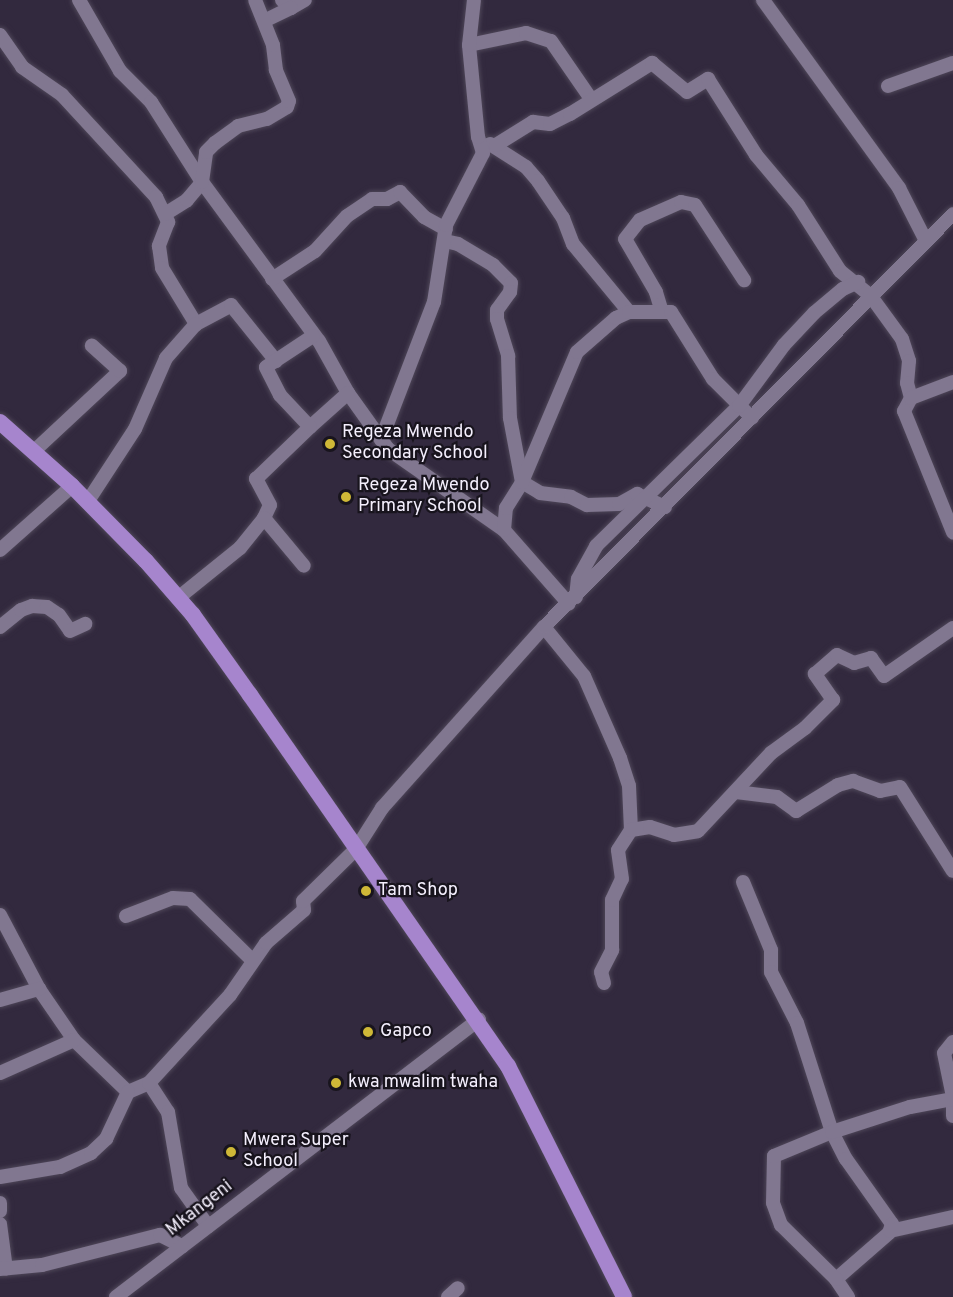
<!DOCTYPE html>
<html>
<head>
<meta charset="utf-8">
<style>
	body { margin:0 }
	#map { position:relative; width:953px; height:1297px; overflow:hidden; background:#32293e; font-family:Overpass,sans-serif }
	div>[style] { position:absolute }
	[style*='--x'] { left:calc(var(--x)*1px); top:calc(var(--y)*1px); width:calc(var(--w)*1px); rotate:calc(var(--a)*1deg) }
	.roads { filter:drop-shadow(0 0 2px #4e4658) drop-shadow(0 0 2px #4e4658) }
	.minor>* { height:14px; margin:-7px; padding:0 7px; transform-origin:7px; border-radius:7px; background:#817790 }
	.major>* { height:16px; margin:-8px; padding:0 8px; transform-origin:8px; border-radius:8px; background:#a685cd }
	.dots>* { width:16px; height:16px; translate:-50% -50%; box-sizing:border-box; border:3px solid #18141d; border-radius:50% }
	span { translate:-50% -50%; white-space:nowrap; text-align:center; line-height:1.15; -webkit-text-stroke:4.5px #18141d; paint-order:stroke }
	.poi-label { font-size:18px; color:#f4effd }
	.left { translate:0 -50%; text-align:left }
	.street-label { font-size:18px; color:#f4effd }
</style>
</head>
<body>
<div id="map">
	<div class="roads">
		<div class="minor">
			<div style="--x:79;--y:0;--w:82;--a:60"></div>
			<div style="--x:120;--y:71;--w:44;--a:45"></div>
			<div style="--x:151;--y:102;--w:95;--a:57.5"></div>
			<div style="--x:202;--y:182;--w:197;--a:53.7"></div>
			<div style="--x:319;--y:341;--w:60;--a:60.9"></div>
			<div style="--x:348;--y:393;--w:69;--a:54.5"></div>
			<div style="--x:388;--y:449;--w:141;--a:34.9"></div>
			<div style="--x:504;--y:530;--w:98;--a:48.7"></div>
			<div style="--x:282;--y:0;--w:12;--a:42"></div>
			<div style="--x:291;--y:8;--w:16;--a:-30"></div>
			<div style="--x:763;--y:0;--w:232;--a:54.1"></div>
			<div style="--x:899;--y:188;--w:59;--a:63"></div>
			<div style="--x:264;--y:21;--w:30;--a:-26"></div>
			<div style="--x:0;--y:35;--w:39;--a:55"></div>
			<div style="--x:22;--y:67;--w:49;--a:35"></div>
			<div style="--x:62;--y:95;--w:139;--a:47.3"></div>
			<div style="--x:156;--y:197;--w:28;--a:64"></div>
			<div style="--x:168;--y:222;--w:26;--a:111"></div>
			<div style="--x:159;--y:246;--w:22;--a:82"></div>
			<div style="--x:162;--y:268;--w:66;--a:58.7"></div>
			<div style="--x:196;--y:324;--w:40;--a:-28"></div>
			<div style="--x:231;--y:305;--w:72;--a:51.2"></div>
			<div style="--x:469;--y:45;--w:58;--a:-11.9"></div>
			<div style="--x:526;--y:33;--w:26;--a:18"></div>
			<div style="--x:551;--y:41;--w:70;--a:55.4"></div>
			<div style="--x:888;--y:86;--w:69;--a:-19.5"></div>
			<div style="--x:490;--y:144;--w:43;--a:32.6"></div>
			<div style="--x:526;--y:167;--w:18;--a:49"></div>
			<div style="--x:538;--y:181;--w:45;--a:56"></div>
			<div style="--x:563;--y:218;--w:28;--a:69"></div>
			<div style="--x:573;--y:244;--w:88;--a:50.5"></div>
			<div style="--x:496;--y:145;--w:44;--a:-31.9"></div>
			<div style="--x:533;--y:122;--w:17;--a:7"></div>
			<div style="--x:550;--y:124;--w:22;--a:-27"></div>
			<div style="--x:570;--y:114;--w:97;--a:-31.9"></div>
			<div style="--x:652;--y:63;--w:45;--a:39.6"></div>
			<div style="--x:687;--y:92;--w:25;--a:-32"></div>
			<div style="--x:708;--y:79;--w:90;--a:57.7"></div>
			<div style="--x:756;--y:155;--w:65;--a:50"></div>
			<div style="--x:798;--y:205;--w:78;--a:57.5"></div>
			<div style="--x:840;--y:271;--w:38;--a:39"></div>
			<div style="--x:870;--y:295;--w:54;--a:54"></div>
			<div style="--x:902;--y:339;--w:23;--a:72"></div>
			<div style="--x:909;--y:361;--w:22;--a:95"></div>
			<div style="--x:907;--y:383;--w:16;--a:75"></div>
			<div style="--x:911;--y:398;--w:15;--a:118"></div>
			<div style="--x:904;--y:411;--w:131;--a:68"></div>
			<div style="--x:165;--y:214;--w:26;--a:-32"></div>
			<div style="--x:187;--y:200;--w:23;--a:-50"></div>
			<div style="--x:202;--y:182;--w:30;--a:-82"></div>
			<div style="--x:206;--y:152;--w:13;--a:-45"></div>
			<div style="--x:215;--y:143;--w:29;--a:-36"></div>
			<div style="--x:238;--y:126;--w:30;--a:-14"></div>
			<div style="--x:267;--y:119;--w:23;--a:-31"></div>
			<div style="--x:287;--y:107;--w:6;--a:-72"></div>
			<div style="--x:289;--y:101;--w:34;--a:-113"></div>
			<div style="--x:276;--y:70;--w:25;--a:-97"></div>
			<div style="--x:273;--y:45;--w:48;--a:-111.8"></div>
			<div style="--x:445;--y:241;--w:13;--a:13"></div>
			<div style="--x:458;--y:244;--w:41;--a:31"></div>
			<div style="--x:493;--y:265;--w:25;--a:45"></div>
			<div style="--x:511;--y:283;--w:9;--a:96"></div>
			<div style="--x:510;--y:292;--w:22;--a:126"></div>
			<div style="--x:497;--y:310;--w:9;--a:90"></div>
			<div style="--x:497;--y:319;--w:39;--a:73"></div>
			<div style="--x:508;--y:356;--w:62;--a:88.2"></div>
			<div style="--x:510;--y:418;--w:65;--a:79.4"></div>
			<div style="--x:522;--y:482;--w:21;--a:31"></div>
			<div style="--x:540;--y:493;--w:31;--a:7"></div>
			<div style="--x:571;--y:497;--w:18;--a:27"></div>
			<div style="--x:587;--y:505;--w:32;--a:-2"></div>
			<div style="--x:619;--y:504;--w:21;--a:-29"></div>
			<div style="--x:637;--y:494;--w:31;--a:25"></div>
			<div style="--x:272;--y:279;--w:51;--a:-33.1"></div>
			<div style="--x:315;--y:251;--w:47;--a:-47.6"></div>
			<div style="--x:347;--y:216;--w:30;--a:-34"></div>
			<div style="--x:372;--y:199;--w:15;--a:0"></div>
			<div style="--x:387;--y:199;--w:15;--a:-28"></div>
			<div style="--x:400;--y:192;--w:35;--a:46"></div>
			<div style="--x:424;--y:217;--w:25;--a:29"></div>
			<div style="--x:662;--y:312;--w:21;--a:-107"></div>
			<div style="--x:656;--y:292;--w:61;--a:-120.3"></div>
			<div style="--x:625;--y:239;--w:24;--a:-52"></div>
			<div style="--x:640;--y:220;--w:45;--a:-23.7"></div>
			<div style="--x:681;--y:202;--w:14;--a:12"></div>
			<div style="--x:695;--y:205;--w:90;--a:56.8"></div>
			<div style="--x:911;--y:398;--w:45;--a:-20.9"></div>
			<div style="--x:310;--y:427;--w:51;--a:-41.8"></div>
			<div style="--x:381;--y:440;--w:148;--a:-69"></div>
			<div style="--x:434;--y:302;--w:78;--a:-81.1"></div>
			<div style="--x:446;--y:225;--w:81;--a:-62.8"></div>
			<div style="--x:483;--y:153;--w:17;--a:-107"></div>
			<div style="--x:478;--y:137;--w:92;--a:-95.6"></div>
			<div style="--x:469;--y:45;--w:45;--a:-83.7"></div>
			<div style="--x:33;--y:452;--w:119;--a:-43"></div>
			<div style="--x:120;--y:371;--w:38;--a:-138"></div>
			<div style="--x:88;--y:501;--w:86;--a:-56.9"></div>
			<div style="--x:135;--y:429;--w:77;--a:-66.4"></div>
			<div style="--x:166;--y:358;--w:45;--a:-48.6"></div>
			<div style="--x:264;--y:518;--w:14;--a:-65"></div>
			<div style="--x:270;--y:505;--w:30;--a:-118"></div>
			<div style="--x:256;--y:479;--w:75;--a:-43.9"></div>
			<div style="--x:310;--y:427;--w:44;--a:-133.2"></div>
			<div style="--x:280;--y:395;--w:31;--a:-117"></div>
			<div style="--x:266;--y:367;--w:56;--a:-33.4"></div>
			<div style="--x:504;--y:530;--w:22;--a:-85"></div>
			<div style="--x:506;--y:508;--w:31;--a:-58"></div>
			<div style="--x:522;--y:482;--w:141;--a:-67.1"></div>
			<div style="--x:577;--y:352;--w:52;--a:-41.1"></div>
			<div style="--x:616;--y:318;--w:14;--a:-25"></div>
			<div style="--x:629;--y:312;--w:42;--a:0"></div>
			<div style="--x:671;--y:312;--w:79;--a:57.9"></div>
			<div style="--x:713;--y:379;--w:55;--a:45"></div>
			<div style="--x:0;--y:550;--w:96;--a:-41.6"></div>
			<div style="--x:576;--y:597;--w:18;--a:-84"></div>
			<div style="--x:578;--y:579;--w:38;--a:-61"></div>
			<div style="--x:596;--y:546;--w:200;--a:-44.4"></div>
			<div style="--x:739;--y:406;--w:76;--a:-53.6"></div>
			<div style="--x:784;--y:345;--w:44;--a:-46.8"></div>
			<div style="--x:814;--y:313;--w:38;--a:-40"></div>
			<div style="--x:843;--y:289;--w:17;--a:-25"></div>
			<div style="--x:178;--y:598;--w:80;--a:-38.9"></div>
			<div style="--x:240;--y:548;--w:38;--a:-51"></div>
			<div style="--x:264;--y:518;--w:62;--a:50.2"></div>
			<div style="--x:0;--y:627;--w:27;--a:-39"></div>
			<div style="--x:21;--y:610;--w:12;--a:-20"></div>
			<div style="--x:32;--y:606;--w:15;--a:4"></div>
			<div style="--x:47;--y:607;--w:14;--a:34"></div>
			<div style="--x:59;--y:615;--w:19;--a:55"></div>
			<div style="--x:70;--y:631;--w:17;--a:-25"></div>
			<div style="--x:544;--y:627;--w:63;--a:50.8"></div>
			<div style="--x:584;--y:676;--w:90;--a:66.3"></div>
			<div style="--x:620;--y:758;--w:29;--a:72"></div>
			<div style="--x:629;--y:786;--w:44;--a:87.4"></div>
			<div style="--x:736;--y:792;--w:41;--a:7"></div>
			<div style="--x:777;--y:797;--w:24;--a:36"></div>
			<div style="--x:796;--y:811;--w:49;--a:-31.8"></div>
			<div style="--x:838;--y:785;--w:16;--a:-15"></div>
			<div style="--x:853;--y:781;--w:29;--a:20"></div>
			<div style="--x:880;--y:791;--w:20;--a:-11"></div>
			<div style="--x:900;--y:787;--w:99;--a:57.8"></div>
			<div style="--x:743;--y:882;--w:74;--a:67.6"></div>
			<div style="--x:771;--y:950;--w:22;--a:90"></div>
			<div style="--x:771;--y:972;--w:57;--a:63"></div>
			<div style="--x:797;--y:1023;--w:114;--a:72.2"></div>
			<div style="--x:832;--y:1132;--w:30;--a:63"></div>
			<div style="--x:846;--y:1159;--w:80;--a:54.7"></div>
			<div style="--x:892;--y:1224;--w:9;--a:108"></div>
			<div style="--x:889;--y:1233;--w:70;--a:139"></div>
			<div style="--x:0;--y:915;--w:84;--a:62.2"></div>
			<div style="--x:39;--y:989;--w:62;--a:55.5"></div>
			<div style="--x:74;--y:1040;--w:75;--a:43.9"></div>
			<div style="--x:128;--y:1092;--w:23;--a:-23"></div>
			<div style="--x:149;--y:1083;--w:35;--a:57"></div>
			<div style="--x:168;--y:1112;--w:77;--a:80.3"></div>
			<div style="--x:181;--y:1188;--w:47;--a:54.6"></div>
			<div style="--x:126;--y:916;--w:50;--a:-21"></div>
			<div style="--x:173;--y:898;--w:17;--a:3"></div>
			<div style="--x:190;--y:899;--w:88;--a:44.5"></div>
			<div style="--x:604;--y:983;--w:11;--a:-105"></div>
			<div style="--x:601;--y:972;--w:25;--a:-63"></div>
			<div style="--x:612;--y:950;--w:50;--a:-90"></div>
			<div style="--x:612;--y:900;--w:23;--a:-65"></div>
			<div style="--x:622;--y:879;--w:29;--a:-98"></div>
			<div style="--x:618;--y:850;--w:24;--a:-57"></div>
			<div style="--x:631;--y:830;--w:19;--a:-9"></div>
			<div style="--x:650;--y:827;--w:25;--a:18"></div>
			<div style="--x:674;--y:835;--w:24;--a:-9"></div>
			<div style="--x:698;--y:831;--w:107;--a:-46.9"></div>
			<div style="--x:771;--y:753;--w:42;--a:-36.3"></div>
			<div style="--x:805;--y:728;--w:40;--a:-45"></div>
			<div style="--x:833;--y:700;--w:32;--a:-125"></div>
			<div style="--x:815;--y:674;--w:29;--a:-41"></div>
			<div style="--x:837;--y:655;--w:19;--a:25"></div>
			<div style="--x:854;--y:663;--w:18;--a:-16"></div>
			<div style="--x:871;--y:658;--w:22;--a:54"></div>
			<div style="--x:884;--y:676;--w:84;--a:-34.8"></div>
			<div style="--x:0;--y:1000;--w:41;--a:-15.8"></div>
			<div style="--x:953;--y:1042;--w:14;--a:129"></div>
			<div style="--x:944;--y:1053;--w:45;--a:78.4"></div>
			<div style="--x:0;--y:1073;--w:81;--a:-24"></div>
			<div style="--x:149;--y:1083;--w:120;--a:-47.4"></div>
			<div style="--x:230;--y:995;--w:63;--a:-55.3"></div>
			<div style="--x:266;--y:943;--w:50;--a:-41"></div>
			<div style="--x:304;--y:910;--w:9;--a:-96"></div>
			<div style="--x:303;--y:901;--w:74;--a:-44.5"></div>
			<div style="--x:356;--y:849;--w:49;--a:-57.6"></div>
			<div style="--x:382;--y:808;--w:243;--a:-48.2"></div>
			<div style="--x:544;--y:627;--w:581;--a:-45.28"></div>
			<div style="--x:953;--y:1105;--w:11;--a:90"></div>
			<div style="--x:0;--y:1177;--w:61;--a:-9.5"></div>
			<div style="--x:60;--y:1167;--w:34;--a:-24"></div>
			<div style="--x:91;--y:1153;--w:21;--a:-43"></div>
			<div style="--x:106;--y:1139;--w:52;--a:-64.9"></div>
			<div style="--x:0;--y:1203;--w:8;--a:90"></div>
			<div style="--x:0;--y:1224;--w:45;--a:82.4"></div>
			<div style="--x:890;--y:1231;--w:65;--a:-12.5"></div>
			<div style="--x:0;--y:1269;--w:42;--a:-5.4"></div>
			<div style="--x:42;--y:1265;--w:122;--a:-14.3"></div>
			<div style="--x:160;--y:1235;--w:25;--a:27"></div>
			<div style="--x:116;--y:1297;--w:457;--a:-37.4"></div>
			<div style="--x:448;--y:1297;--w:13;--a:-42"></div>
			<div style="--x:848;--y:1297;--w:22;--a:-124"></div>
			<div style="--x:836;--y:1279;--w:77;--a:-135.5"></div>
			<div style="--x:781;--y:1225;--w:23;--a:-110"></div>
			<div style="--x:773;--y:1203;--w:47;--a:-88.8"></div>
			<div style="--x:774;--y:1156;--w:63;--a:-22.5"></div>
			<div style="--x:832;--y:1132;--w:82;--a:-17.8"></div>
			<div style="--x:910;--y:1107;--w:44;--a:-10.5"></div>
		</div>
		<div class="major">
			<div style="--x:0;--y:422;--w:96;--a:41.6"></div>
			<div style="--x:72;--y:486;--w:105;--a:45.4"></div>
			<div style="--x:146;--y:561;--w:72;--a:49"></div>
			<div style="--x:193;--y:615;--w:98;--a:54.5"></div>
			<div style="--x:250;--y:695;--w:452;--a:55.2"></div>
			<div style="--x:508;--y:1066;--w:258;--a:63.3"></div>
		</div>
	</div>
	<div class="dots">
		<div style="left:330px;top:444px;background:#cfb837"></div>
		<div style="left:346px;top:497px;background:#cfb837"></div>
		<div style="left:366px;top:891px;background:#cfb837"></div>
		<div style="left:368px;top:1032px;background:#cfb837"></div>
		<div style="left:336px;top:1083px;background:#cfb837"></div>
		<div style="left:231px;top:1152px;background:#cfb837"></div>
	</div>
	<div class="poi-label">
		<span class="left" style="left:342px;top:444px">Regeza Mwendo<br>Secondary School</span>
		<span class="left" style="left:358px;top:497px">Regeza Mwendo<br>Primary School</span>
		<span class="left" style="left:378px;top:891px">Tam Shop</span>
		<span class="left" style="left:380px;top:1032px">Gapco</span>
		<span class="left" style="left:348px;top:1083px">kwa mwalim twaha</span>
		<span class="left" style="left:243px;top:1152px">Mwera Super<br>School</span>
	</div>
	<div class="street-label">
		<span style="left:200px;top:1209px;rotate:-38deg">Mkangeni</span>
	</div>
</div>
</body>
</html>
